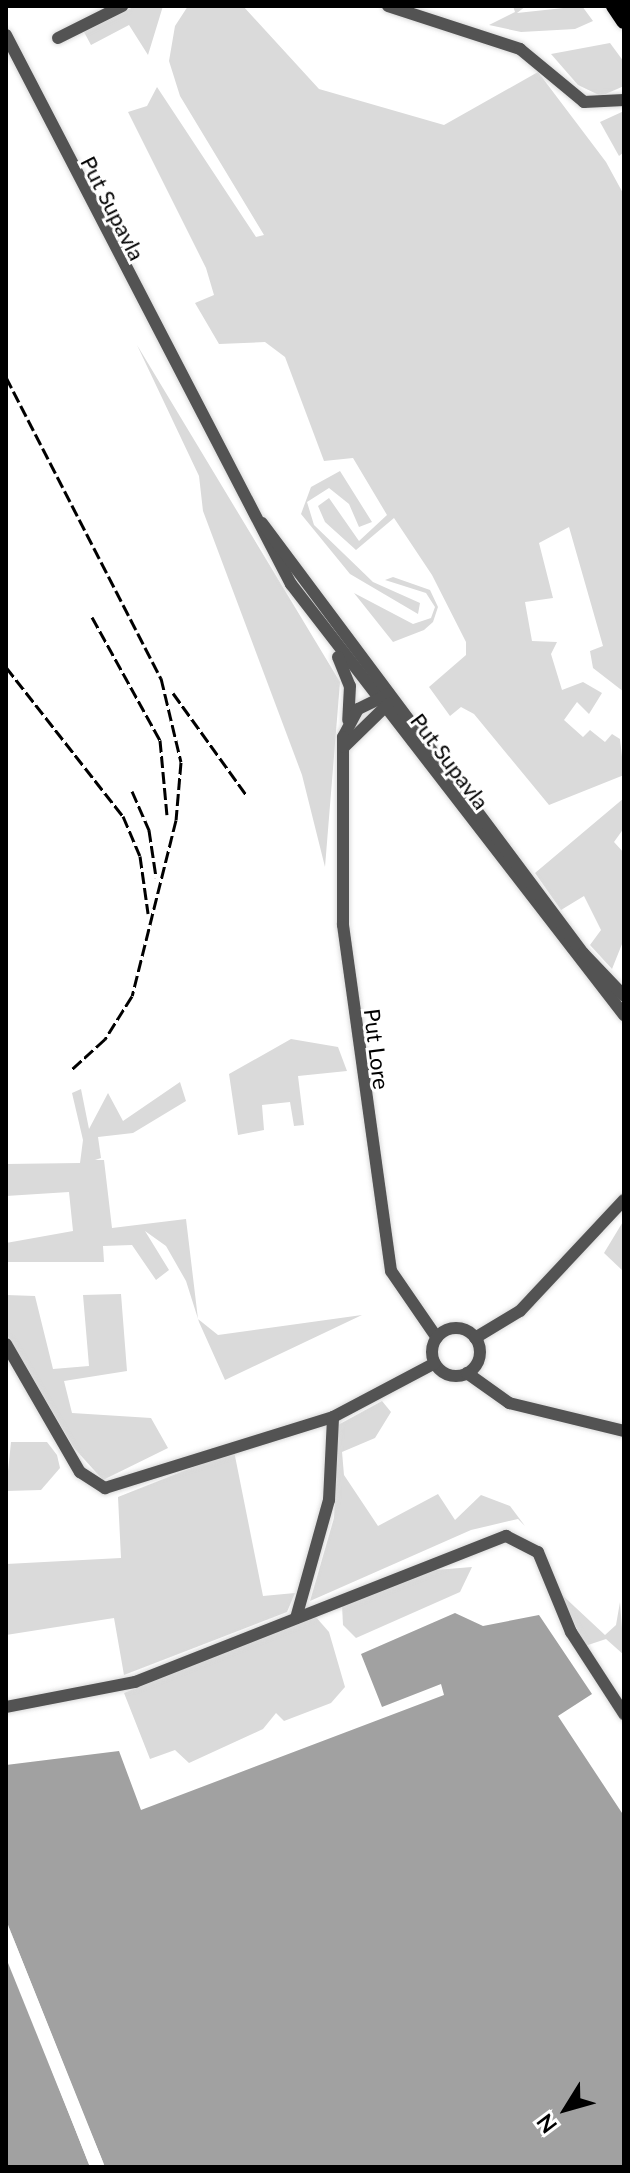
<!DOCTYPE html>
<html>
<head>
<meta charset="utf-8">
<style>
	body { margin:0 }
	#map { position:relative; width:630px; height:2173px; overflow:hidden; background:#fff; font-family:Lato,sans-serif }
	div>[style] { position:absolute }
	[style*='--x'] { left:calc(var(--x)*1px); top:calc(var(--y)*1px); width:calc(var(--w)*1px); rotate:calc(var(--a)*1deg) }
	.green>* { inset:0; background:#dadada }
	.water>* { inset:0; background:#a1a1a1 }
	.pier>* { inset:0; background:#fff }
	.roads { filter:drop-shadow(0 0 2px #dbdbdb) drop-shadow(0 0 2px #dbdbdb) }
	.minor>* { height:12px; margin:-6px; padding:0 6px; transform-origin:6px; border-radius:6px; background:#535353 }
	.minor>.ring { margin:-6px; padding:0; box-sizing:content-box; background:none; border:12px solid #535353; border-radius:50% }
	.major>* { height:16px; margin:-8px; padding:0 8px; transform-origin:8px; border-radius:8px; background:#000 }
	.rail>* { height:3px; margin-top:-1.5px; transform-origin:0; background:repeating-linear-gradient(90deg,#000 0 12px,transparent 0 16px) }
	span { translate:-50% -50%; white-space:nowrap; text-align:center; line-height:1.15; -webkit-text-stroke:6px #fff; paint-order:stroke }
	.street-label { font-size:22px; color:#000 }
	.frame { position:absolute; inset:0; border:8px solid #000; pointer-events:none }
	.north { position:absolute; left:526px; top:2069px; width:80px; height:80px; -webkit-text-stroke:6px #fff; paint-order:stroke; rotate:233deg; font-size:22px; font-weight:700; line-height:32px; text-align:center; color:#000 }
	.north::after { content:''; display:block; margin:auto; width:28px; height:36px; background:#000; clip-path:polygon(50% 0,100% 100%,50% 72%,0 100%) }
</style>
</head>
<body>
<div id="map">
	<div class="green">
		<div style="clip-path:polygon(135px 6px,163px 6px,148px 55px,129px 25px,91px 45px,84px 32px)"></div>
		<div style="clip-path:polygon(188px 6px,243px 6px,319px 89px,444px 125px,538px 72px,606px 162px,624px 195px,624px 692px,593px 668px,590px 651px,603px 646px,569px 527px,539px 543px,553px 598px,525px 602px,532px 641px,557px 642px,551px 654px,562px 690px,583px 682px,602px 693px,589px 714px,577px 702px,564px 720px,583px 737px,590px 730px,605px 742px,612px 734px,620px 739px,624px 775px,549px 805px,474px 714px,461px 707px,450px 716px,429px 687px,466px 655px,466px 642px,432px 575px,394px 518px,356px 550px,325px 522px,318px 506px,329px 498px,359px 541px,387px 515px,353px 458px,324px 461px,285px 357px,265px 342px,219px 344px,195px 303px,214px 295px,206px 268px,128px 112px,147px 106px,157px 87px,256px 237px,264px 235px,180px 96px,169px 61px,175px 26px)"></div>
		<div style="clip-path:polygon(513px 6px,526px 6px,517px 13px,582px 6px,593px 21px,575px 29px,521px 32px,489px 25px,515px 12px)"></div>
		<div style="clip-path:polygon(610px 43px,624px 62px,624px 86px,601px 96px,578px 85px,551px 54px)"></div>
		<div style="clip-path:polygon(624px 111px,624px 152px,619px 156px,600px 122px)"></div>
		<div style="clip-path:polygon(137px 345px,340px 682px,325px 867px,302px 775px,203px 511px,199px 476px)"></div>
		<div style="clip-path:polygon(340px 471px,372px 522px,359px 527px,349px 504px,329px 488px,307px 502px,314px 525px,373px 582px,420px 603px,418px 614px,350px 574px,301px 514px,311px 487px)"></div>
		<div style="clip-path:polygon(393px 577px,430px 590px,438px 607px,433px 622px,424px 630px,393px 642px,354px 593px,413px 624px,431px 618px,435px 607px,426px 593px,385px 580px)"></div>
		<div style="clip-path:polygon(624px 798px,624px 828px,614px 842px,624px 853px,624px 939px,612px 969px,590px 945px,601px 930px,584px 896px,561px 910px,535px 873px)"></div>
		<div style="clip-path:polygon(291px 1039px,338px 1047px,347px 1071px,298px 1076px,304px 1125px,294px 1126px,290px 1102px,262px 1105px,264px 1130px,238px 1135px,229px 1074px)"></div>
		<div style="clip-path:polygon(180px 1082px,186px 1101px,133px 1133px,98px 1137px,101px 1158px,95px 1160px,104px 1160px,112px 1228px,186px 1219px,198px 1319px,218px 1335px,362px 1315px,225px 1380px,199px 1322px,186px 1281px,166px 1246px,145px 1231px,169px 1270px,156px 1280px,132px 1245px,103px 1246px,104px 1262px,6px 1262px,6px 1243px,73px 1231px,69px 1192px,6px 1196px,6px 1164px,80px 1163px,83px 1140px,72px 1093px,81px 1089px,89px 1129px,108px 1093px,123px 1121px)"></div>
		<div style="clip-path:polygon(624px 1220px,624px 1272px,604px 1253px)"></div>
		<div style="clip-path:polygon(121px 1294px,127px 1371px,64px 1381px,72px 1413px,151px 1418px,168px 1448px,103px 1480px,74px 1448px,6px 1333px,6px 1295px,35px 1296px,53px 1369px,89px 1366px,83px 1295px)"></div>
		<div style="clip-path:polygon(382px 1401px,391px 1412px,375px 1438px,342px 1452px,344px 1475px,378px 1526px,438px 1494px,455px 1520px,481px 1495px,510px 1506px,525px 1526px,518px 1519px,471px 1530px,310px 1601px,334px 1518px,338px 1425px)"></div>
		<div style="clip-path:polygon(11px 1442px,47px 1442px,57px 1455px,60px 1468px,41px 1490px,6px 1491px)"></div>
		<div style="clip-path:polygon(234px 1451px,263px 1596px,295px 1593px,287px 1612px,124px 1675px,114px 1618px,6px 1635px,6px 1564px,121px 1558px,118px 1497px)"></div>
		<div style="clip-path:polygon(472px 1567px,460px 1592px,356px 1638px,343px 1625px,342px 1605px,435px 1570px)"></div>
		<div style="clip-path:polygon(560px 1593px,605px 1635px,616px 1625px,620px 1602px,624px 1655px,606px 1639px,585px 1646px)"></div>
		<div style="clip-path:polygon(315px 1616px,329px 1632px,345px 1687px,331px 1703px,284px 1721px,276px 1713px,263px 1729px,189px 1763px,175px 1750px,150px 1759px,124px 1693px)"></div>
	</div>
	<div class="water">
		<div style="clip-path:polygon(455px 1613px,483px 1626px,539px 1615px,592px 1694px,558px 1716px,624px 1816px,624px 2167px,105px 2167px,6px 1920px,6px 1765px,119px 1751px,141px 1810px,444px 1695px,441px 1684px,382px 1707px,361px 1654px)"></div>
		<div style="clip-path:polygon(6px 1958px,75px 2129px,90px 2167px,6px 2167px)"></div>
	</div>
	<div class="pier">
		<div style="clip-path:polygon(6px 1920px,86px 2121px,105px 2167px,83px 2123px)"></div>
		<div style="clip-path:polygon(6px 1954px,10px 1956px,94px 2167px,90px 2167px)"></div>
	</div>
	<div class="roads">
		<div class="minor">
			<div style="--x:388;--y:6;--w:139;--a:18"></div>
			<div style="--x:520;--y:49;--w:83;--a:39.6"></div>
			<div style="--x:584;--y:102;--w:40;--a:-2.9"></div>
			<div style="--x:6;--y:35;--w:619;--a:62.57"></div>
			<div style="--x:291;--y:584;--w:545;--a:52.31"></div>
			<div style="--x:58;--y:38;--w:72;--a:-26.6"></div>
			<div style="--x:262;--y:523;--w:537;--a:53.26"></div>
			<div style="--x:583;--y:953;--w:59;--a:46.4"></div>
			<div style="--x:338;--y:657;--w:31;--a:68"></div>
			<div style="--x:350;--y:686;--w:34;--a:93"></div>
			<div style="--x:389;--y:694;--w:34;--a:154"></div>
			<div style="--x:358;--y:709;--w:32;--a:118"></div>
			<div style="--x:343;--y:737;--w:188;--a:90"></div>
			<div style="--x:343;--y:925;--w:349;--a:82.1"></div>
			<div style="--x:391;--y:1271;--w:81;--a:55.5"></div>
			<div style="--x:344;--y:747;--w:62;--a:-44.3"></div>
			<div class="ring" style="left:432px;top:1328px;width:36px;height:36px"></div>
			<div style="--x:475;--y:1338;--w:52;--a:-31"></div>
			<div style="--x:520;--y:1311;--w:152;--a:-46.9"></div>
			<div style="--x:6;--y:1344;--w:148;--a:60"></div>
			<div style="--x:80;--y:1472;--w:30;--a:33"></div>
			<div style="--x:105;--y:1488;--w:239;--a:-17.3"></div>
			<div style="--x:333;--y:1417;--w:115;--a:-27.9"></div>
			<div style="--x:467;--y:1373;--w:52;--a:35.5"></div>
			<div style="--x:509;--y:1403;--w:118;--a:13.7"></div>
			<div style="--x:296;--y:1618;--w:123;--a:-74.4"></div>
			<div style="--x:329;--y:1500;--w:83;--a:-87.2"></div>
			<div style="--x:6;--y:1707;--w:131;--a:-11"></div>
			<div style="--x:135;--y:1682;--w:399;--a:-21.5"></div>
			<div style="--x:506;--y:1536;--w:36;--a:27"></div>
			<div style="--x:538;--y:1552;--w:87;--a:67.6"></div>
			<div style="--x:571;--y:1632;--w:98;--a:57.1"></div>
		</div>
		<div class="major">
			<div style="--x:614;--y:6;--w:18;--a:56"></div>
		</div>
	</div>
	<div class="rail">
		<div style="--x:6;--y:377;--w:339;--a:62.8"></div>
		<div style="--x:161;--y:678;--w:86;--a:76.6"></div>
		<div style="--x:181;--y:762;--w:58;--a:94.9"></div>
		<div style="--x:176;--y:820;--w:181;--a:104"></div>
		<div style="--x:132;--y:996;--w:51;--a:122.1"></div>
		<div style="--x:105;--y:1039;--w:45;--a:137.7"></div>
		<div style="--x:92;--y:617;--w:141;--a:61.1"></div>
		<div style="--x:160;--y:740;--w:75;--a:84.7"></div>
		<div style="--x:6;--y:667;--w:189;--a:51.9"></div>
		<div style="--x:123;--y:816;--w:43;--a:67"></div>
		<div style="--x:140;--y:856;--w:58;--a:82"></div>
		<div style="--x:173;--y:693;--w:127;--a:54.3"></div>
		<div style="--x:132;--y:791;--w:43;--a:66.4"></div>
		<div style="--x:149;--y:830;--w:48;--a:81.5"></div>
	</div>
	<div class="street-label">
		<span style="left:113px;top:208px;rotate:63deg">Put Supavla</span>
		<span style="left:450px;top:761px;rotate:53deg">Put Supavla</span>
		<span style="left:377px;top:1049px;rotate:83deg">Put Lore</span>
	</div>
	<div class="frame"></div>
	<div class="north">N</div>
</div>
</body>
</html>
